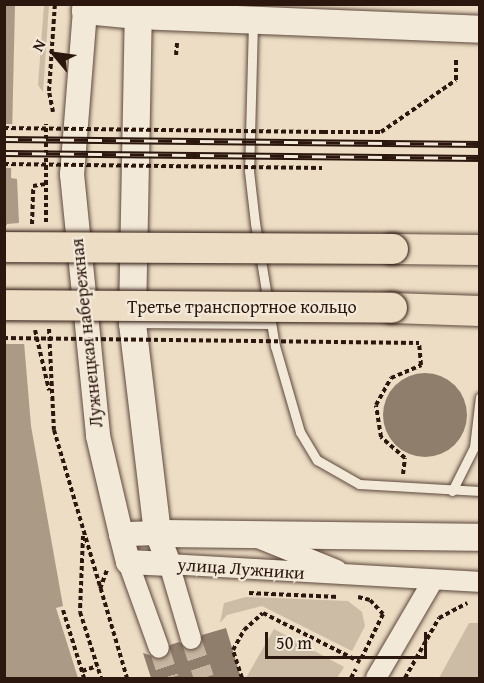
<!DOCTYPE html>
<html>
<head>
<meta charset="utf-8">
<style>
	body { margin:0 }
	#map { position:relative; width:484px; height:683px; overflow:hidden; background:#edddc4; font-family:"Gentium Book Plus",serif }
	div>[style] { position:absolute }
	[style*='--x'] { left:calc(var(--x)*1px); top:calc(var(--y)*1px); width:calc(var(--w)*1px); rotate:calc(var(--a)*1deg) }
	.green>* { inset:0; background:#ccbba5 }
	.water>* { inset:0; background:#ab9a86 }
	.pier>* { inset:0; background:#edddc4 }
	.building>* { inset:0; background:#907e6d }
	.round { border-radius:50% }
	.minor-tunnel>* { height:20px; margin-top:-10px; transform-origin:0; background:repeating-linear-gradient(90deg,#c6b5a0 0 20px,transparent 0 30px) }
	.path>* { height:4px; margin-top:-2px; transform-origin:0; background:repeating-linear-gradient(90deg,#2c170f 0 4.5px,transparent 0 7.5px) }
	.roads { filter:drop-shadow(0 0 2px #5c483c) drop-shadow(0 0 2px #5c483c) }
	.service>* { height:9px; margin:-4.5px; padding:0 4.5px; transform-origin:4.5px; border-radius:4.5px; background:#f3e9d9 }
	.minor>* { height:20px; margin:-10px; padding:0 10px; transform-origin:10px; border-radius:10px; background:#f3e9d9 }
	.tertiary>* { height:24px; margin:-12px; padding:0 12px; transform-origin:12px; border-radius:12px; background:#f3e9d9 }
	.secondary>* { height:27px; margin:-13.5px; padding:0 13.5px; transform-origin:13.5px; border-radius:13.5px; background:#f3e9d9 }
	.primary>* { height:30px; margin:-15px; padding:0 15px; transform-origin:15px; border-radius:15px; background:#edddc4 }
	.rail>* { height:7px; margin-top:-3.5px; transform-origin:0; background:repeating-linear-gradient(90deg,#f3e9d9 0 14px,#2c170f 0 28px); box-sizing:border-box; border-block:2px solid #2c170f }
	.path-bridge>* { height:4px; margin-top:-2px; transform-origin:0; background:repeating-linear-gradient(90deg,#2c170f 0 4.5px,transparent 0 7.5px) }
	.bridges { filter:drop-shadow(0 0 2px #2c170f) drop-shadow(0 0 2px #2c170f) }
	.primary-bridge>* { height:30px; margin:-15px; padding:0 15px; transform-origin:15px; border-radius:15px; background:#edddc4 }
	span { translate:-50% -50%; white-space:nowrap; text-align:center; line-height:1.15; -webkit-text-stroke:4.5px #f3e9d9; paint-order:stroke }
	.street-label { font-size:18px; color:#2c170f }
	.frame { position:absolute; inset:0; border:6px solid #2c170f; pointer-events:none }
	.north { position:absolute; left:24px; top:24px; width:60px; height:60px; -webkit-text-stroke:4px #f3e9d9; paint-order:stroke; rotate:299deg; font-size:16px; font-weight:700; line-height:24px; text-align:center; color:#2c170f }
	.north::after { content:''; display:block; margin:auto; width:21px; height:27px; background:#2c170f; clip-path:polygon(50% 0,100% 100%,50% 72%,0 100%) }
	.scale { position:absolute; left:265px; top:632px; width:162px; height:27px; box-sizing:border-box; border:3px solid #2c170f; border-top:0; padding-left:8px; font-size:18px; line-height:21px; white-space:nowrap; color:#2c170f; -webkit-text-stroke:4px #f3e9d9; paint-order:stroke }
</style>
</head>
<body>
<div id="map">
	<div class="green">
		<div style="clip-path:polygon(44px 5px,49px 5px,43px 92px,38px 85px)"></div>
		<div style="clip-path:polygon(246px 597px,348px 601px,362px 612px,365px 626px,352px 651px,262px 606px,227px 615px,220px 623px,224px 603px)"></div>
		<div style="clip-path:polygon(469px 623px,479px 623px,479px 678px,439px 678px)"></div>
		<div style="clip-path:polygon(274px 629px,344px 667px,337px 678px,246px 678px)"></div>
	</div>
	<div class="water">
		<div style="clip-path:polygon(4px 5px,15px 5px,11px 178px,17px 179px,19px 223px,7px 224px,11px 330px,23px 330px,31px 426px,63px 606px,56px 608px,78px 678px,5px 678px)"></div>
	</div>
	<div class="pier">
		<div style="clip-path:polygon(5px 124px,13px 124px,14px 168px,5px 168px)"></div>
		<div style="clip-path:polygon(5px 225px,21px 225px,10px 226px,14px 327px,25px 328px,27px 344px,5px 344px)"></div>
	</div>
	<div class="building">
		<div class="round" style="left:383px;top:373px;width:84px;height:84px"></div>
		<div style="clip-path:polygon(226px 628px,241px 678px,151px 678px,143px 653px,162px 659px,170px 645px,179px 642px,194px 651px,202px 635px)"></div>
	</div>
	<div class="minor-tunnel">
		<div style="--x:191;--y:639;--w:41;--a:71.6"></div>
		<div style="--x:159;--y:648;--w:32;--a:72"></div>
	</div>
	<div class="path">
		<div style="--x:176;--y:55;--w:12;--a:-85"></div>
		<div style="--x:53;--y:112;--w:21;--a:-101"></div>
		<div style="--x:49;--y:91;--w:87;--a:-86.1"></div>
		<div style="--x:323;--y:132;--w:58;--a:0"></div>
		<div style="--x:381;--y:132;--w:91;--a:-34.7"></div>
		<div style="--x:456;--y:80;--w:22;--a:-90"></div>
		<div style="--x:46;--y:222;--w:98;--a:-90"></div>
		<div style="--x:32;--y:224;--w:38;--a:-88"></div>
		<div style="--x:33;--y:186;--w:12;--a:-9"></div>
		<div style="--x:49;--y:329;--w:101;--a:87.2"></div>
		<div style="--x:54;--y:430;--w:259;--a:73.6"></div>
		<div style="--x:35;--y:330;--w:62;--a:76.9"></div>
		<div style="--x:403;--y:474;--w:16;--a:-83"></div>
		<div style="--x:405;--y:458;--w:32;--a:-139"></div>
		<div style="--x:381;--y:437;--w:32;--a:-99"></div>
		<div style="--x:376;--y:405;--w:31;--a:-61"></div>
		<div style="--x:391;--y:378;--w:33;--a:-23"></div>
		<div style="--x:421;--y:365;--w:22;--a:-95"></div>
		<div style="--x:83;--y:536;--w:76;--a:92.3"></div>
		<div style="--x:80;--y:612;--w:69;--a:72.3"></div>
		<div style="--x:100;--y:589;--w:20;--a:-70"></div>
		<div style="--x:249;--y:593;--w:90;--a:2.5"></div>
		<div style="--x:358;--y:597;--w:12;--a:14"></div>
		<div style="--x:370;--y:600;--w:19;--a:47"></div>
		<div style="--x:383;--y:614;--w:48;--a:116"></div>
		<div style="--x:63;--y:610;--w:71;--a:72.8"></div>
		<div style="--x:82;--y:671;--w:16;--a:-18"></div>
		<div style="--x:242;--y:678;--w:29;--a:-108"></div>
		<div style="--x:233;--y:650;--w:23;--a:-61"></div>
		<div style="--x:244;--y:630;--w:25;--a:-42"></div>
		<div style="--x:263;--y:613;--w:109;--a:26.8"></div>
		<div style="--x:351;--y:678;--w:10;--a:-61"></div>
		<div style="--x:405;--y:678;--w:69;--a:-60.5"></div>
		<div style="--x:439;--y:618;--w:32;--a:-28"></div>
	</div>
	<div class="roads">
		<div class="service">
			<div style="--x:253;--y:22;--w:149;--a:91.5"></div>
			<div style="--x:249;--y:171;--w:52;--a:83.4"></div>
			<div style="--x:255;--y:223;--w:125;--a:80.8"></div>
			<div style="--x:275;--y:346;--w:90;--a:73.8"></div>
			<div style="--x:300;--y:432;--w:33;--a:59"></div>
			<div style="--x:317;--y:460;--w:48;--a:29.7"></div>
			<div style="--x:359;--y:484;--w:121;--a:3.3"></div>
			<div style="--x:134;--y:323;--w:136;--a:0.4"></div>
			<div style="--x:452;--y:491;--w:49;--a:-63.4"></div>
			<div style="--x:474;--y:447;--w:50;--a:-83.2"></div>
		</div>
		<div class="minor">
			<div style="--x:258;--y:538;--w:85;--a:22.1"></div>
			<div style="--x:128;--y:562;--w:91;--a:70.2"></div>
			<div style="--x:191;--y:639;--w:78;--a:-106.3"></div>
			<div style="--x:169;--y:564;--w:312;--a:3.3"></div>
			<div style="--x:376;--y:678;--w:111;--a:-59.7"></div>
		</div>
		<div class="tertiary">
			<div style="--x:85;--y:10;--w:165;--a:94.5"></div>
			<div style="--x:72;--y:174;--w:263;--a:84.3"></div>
			<div style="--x:98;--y:436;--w:101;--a:76.8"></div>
			<div style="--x:121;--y:534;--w:29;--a:76"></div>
			<div style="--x:128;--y:562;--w:41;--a:2.8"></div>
			<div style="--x:169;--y:564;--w:33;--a:-111"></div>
			<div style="--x:157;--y:533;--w:36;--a:178"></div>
		</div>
		<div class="secondary">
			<div style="--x:86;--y:4;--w:6;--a:99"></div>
			<div style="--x:85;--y:10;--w:52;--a:5.5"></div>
			<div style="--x:137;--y:15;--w:343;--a:2.3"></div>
			<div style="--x:138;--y:4;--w:319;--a:91.1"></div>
			<div style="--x:132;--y:323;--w:211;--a:83.2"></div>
			<div style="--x:157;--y:533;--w:323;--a:0.7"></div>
		</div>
		<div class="primary">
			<div style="--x:393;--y:249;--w:87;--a:0.7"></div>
			<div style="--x:392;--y:308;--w:88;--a:2"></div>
		</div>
	</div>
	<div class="rail">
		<div style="--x:4;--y:139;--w:476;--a:0.6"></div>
		<div style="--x:4;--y:153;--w:476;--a:0.6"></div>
	</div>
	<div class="path-bridge">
		<div style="--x:4;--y:128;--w:319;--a:0.7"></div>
		<div style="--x:4;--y:164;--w:318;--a:0.7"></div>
		<div style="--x:4;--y:338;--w:415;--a:0.7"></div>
	</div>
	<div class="bridges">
		<div class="primary-bridge">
			<div style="--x:4;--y:247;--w:389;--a:0.3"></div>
			<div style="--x:4;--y:305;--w:388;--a:0.4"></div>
		</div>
	</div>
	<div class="street-label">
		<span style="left:242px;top:307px">Третье транспортное кольцо</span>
		<span style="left:87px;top:333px;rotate:-96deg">Лужнецкая набережная</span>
		<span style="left:241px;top:569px;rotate:4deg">улица Лужники</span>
	</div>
	<div class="frame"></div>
	<div class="north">N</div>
	<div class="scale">50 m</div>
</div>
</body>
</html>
